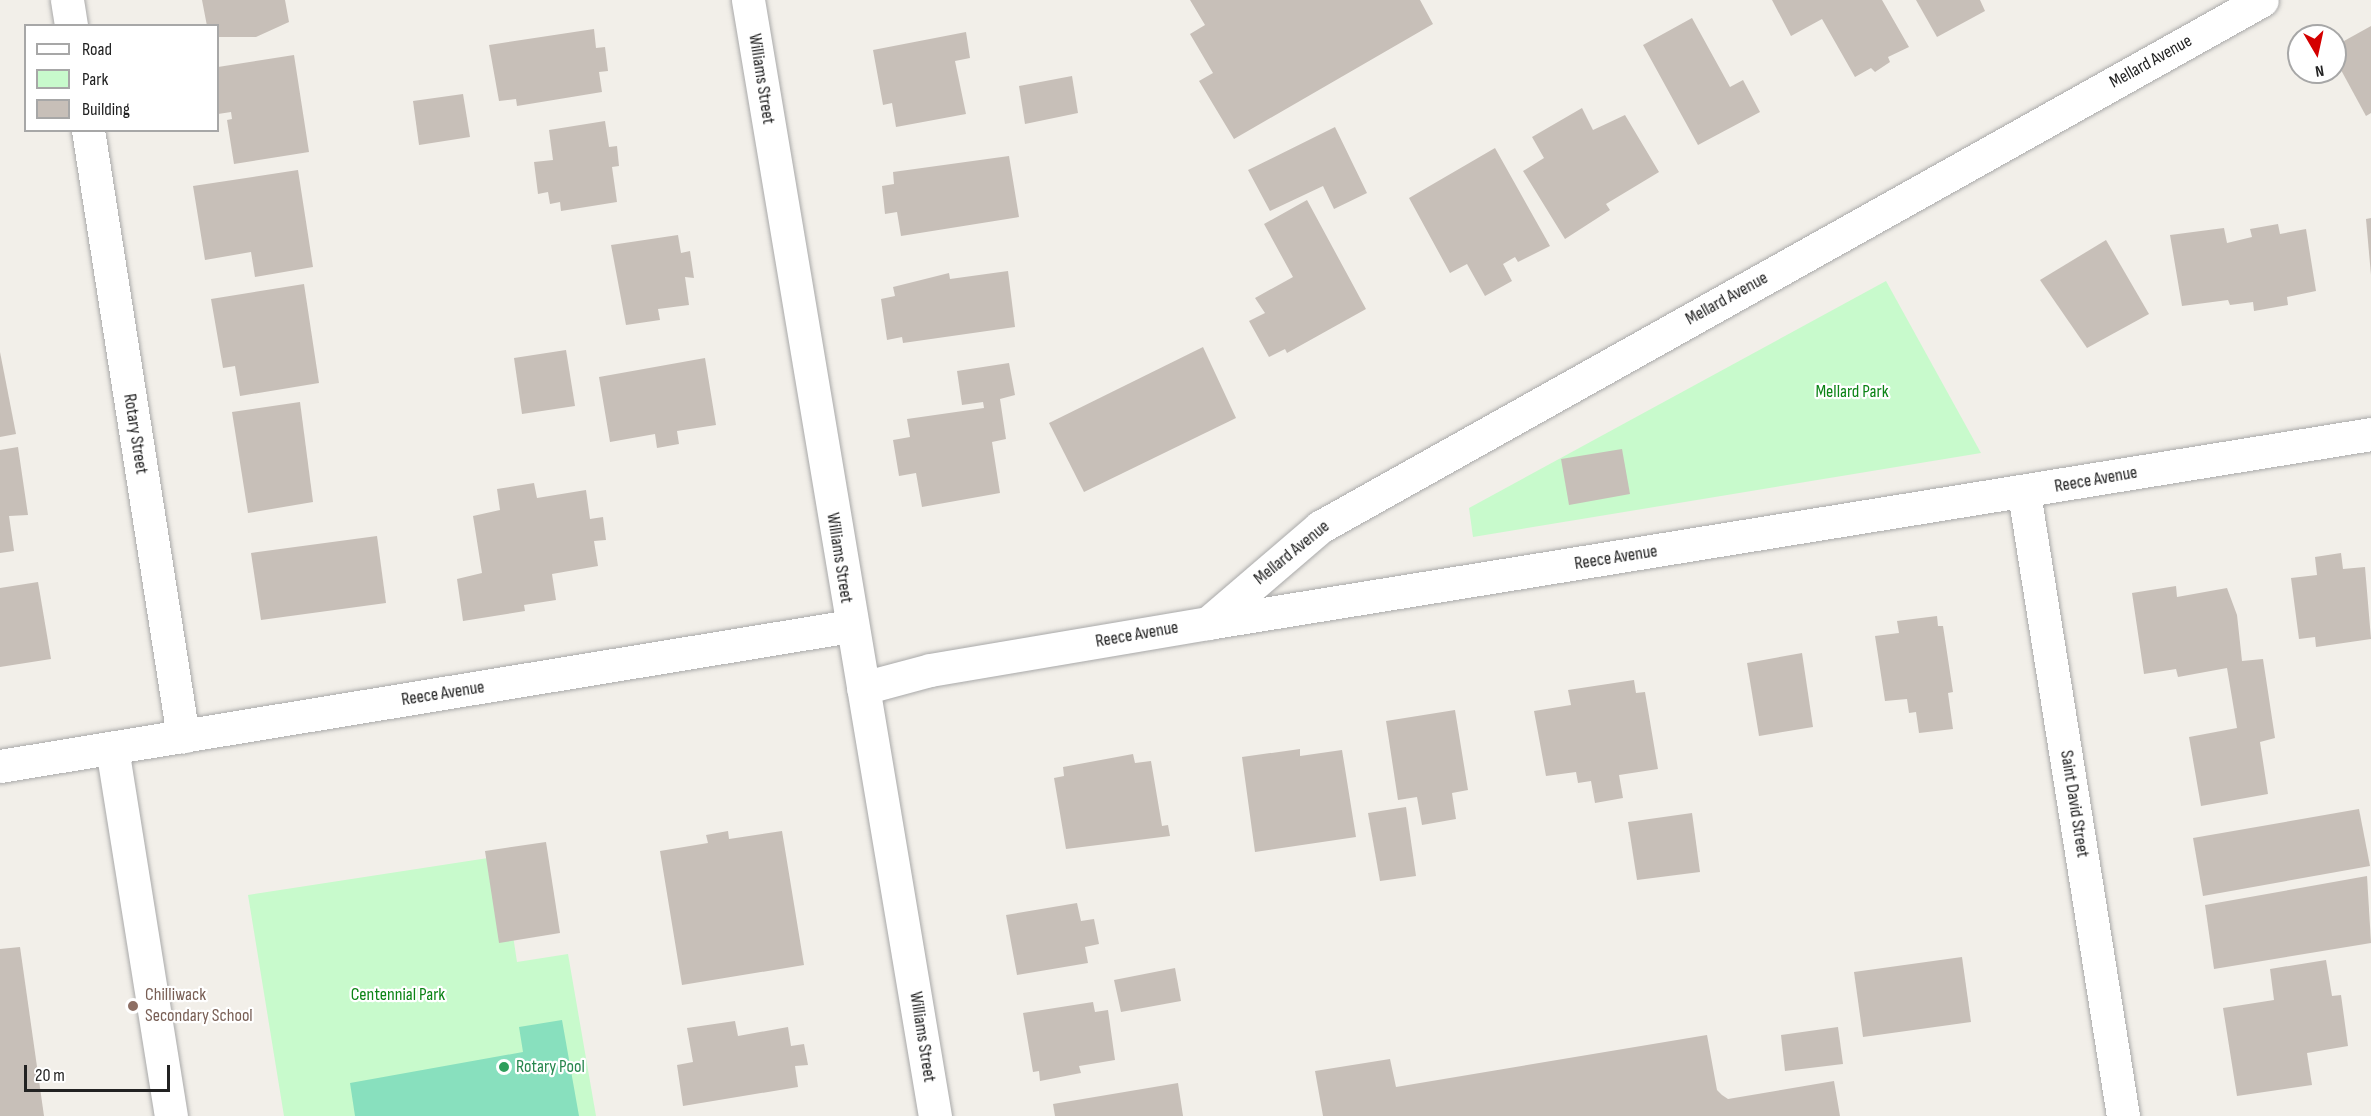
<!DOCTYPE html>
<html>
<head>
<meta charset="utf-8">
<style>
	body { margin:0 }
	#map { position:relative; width:2371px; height:1116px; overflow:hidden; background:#f2efe9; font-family:"Sofia Sans Condensed",sans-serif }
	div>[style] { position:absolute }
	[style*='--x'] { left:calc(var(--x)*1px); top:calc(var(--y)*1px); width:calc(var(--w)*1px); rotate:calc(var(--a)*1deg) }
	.park>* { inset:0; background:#c8facc }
	.pitch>* { inset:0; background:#88e0be }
	.building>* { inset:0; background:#c7bfb8 }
	.roads { filter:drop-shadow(0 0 2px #a9a9a9) drop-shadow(0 0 2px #a9a9a9) }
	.minor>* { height:33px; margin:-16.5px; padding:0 16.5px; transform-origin:16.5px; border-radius:16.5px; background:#fff }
	.dots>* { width:16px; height:16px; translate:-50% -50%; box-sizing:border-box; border:3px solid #fff; border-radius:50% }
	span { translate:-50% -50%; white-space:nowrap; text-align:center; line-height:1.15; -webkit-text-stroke:4.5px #fff; paint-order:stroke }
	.street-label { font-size:18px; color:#222 }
	.park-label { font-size:18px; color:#0c8416 }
	.education-label { font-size:18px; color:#785e54 }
	.left { translate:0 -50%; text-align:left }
	.leisure-label { font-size:18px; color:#27864d }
	.legend { position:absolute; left:24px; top:24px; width:195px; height:108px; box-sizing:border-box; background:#fff; border:2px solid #a7a7a7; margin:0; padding:8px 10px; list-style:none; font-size:18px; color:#222 }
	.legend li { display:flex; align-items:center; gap:12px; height:30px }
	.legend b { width:30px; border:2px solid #a7a7a7 }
	.north { position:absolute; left:2287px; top:24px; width:60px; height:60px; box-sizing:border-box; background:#fff; border:2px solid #a7a7a7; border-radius:50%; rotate:171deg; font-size:16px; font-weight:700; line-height:24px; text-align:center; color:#222 }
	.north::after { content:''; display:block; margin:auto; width:21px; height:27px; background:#d40000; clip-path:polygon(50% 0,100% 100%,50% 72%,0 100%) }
	.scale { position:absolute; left:24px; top:1065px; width:146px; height:27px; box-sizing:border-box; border:3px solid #222; border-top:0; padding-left:8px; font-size:18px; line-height:21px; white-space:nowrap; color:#222; -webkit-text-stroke:4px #fff; paint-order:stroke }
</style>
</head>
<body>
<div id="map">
	<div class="park">
		<div style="clip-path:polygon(1886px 281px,1981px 453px,1473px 537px,1469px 508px)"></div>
		<div style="clip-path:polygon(501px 856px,517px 962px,568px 954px,596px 1116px,284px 1116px,248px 895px)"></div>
	</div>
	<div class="pitch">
		<div style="clip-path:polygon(562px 1020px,579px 1116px,355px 1116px,350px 1083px,523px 1052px,519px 1027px)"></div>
	</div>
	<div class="building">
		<div style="clip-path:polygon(202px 0,285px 0,289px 22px,256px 37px,218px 37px,218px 26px,207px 26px)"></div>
		<div style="clip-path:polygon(1190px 0,1420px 0,1433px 24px,1234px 139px,1199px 81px,1213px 73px,1190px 34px,1205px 25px)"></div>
		<div style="clip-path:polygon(1772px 0,1882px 0,1909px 47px,1888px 57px,1890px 62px,1875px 72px,1871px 68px,1855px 77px,1822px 19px,1791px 36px)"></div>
		<div style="clip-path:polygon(1916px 0,1980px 0,1985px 11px,1937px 37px)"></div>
		<div style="clip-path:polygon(1692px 18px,1730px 87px,1743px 80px,1760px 112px,1698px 145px,1643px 45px)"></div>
		<div style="clip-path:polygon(2371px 26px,2371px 113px,2366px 116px,2335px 59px,2335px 46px)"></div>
		<div style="clip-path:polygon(594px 29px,596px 48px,605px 47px,608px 71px,599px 72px,602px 92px,517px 106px,516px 99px,499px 101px,489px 45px)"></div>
		<div style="clip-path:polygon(966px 32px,970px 58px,955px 61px,966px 114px,896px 127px,892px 103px,883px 105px,873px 50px)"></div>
		<div style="clip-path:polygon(294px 55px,309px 152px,234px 164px,227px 120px,232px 119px,231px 112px,218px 114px,218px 67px)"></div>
		<div style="clip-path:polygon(1072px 76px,1078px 113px,1025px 124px,1019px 86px)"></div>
		<div style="clip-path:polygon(463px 94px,470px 137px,419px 145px,413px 101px)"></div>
		<div style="clip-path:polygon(1582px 108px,1593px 130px,1625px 115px,1659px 172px,1606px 204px,1610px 210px,1565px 239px,1523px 171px,1544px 158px,1532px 137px)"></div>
		<div style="clip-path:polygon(605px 121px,609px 147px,617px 146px,619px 166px,612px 167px,617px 202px,561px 211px,560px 202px,550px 204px,548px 192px,538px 194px,534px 162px,553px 160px,549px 130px)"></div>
		<div style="clip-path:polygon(1335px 127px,1367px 193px,1334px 209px,1323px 186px,1270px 211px,1248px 170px)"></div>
		<div style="clip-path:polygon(1495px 148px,1550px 246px,1518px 262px,1515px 257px,1503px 264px,1512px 281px,1485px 296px,1467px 264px,1450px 273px,1409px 198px)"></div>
		<div style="clip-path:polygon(1009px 156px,1019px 217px,901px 236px,897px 212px,885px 214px,882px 186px,894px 184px,893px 172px)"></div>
		<div style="clip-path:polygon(298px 170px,313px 267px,255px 277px,251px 252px,205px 260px,193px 186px)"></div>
		<div style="clip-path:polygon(1307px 200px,1366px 309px,1287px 353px,1285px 349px,1269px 357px,1249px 321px,1265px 313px,1255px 298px,1293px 277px,1264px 224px)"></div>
		<div style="clip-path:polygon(2371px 218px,2371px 275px,2366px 219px)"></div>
		<div style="clip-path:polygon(2278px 224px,2280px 234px,2306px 229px,2316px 291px,2287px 297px,2288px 305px,2254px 311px,2253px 302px,2230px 305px,2228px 300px,2182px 306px,2170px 235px,2224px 228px,2227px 243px,2252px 237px,2250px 229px)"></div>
		<div style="clip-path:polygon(678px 235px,681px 253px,690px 251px,694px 278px,685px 277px,689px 305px,658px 309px,660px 320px,626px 325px,611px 245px)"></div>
		<div style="clip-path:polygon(2106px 240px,2149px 314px,2087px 348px,2040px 280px)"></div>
		<div style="clip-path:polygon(1008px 271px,1015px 327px,903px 343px,902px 337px,887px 340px,881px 299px,895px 296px,893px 287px,949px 273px,950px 279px)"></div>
		<div style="clip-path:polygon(304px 284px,319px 383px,240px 396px,235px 366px,223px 368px,211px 299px)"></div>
		<div style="clip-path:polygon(1203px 347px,1236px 418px,1084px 492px,1049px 423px)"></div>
		<div style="clip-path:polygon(566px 350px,575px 406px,522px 414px,514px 358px)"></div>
		<div style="clip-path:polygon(0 352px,16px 434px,0 437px)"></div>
		<div style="clip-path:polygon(705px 358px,716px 425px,677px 431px,679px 444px,657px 448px,655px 434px,610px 442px,599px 377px)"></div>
		<div style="clip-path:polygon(1009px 363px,1015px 395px,1000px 399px,1006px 439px,992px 442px,1000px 493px,922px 507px,916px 473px,899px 476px,893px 440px,910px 437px,907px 419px,984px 408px,983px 402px,962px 405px,957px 371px)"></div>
		<div style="clip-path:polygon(300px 402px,313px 502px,248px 513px,232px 412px)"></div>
		<div style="clip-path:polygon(18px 447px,28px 515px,9px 516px,14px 551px,0 553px,0 450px)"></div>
		<div style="clip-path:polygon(1622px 449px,1630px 494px,1569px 505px,1561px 459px)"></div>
		<div style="clip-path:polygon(534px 483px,537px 498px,586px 490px,590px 519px,603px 517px,606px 540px,594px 541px,598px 566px,552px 574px,556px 600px,524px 605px,525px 611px,463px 621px,457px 579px,482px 573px,473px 516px,500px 510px,497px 489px)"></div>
		<div style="clip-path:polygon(377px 536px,386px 603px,261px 620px,251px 553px)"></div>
		<div style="clip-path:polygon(2341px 553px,2343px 569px,2365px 567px,2371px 639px,2316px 647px,2315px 637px,2299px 639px,2291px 578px,2317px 575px,2315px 557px)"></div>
		<div style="clip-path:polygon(38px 582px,51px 659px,0 667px,0 588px)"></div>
		<div style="clip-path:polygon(2176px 586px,2177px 597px,2227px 588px,2237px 615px,2242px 661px,2263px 659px,2275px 738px,2260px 742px,2268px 794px,2201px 806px,2189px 737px,2237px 728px,2227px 668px,2178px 677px,2176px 669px,2144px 674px,2132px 593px)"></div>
		<div style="clip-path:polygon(1937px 616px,1938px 626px,1943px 626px,1953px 692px,1948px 693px,1953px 729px,1919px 733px,1916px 712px,1909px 713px,1907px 699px,1885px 701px,1875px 636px,1899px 633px,1897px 621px)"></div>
		<div style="clip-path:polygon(1802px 653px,1813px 727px,1759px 736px,1747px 663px)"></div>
		<div style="clip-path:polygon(1634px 680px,1636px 693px,1645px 692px,1658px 769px,1619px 775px,1623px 798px,1595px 803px,1591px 781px,1578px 783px,1576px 772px,1546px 776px,1534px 711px,1571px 705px,1568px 690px)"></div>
		<div style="clip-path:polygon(1455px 710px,1468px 790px,1452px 793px,1456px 819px,1422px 825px,1417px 797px,1398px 800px,1386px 721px)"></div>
		<div style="clip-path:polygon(1300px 749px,1300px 756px,1342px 750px,1356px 837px,1255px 852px,1242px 757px)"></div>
		<div style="clip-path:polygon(1133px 754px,1135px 763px,1151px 761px,1162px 826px,1168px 825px,1170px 836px,1066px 849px,1054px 778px,1064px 776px,1063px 767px)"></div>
		<div style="clip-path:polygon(1406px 807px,1416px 876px,1380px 881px,1368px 813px)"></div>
		<div style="clip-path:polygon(2359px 809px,2370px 866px,2203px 896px,2193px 838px)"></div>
		<div style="clip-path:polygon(1692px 813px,1700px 872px,1637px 880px,1628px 822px)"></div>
		<div style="clip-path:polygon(728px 831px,729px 839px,782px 831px,804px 965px,682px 985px,660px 851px,708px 843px,706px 835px)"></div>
		<div style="clip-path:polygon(546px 842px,560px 933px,499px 943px,485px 851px)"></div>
		<div style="clip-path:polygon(2367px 876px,2371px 943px,2214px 969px,2205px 905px)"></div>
		<div style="clip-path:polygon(1077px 903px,1081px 921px,1094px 919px,1099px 944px,1085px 947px,1088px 963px,1017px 975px,1006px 915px)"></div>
		<div style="clip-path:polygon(20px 947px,44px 1116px,0 1116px,0 949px)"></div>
		<div style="clip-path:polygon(1962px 957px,1971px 1022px,1863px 1037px,1854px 972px)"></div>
		<div style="clip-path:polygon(2326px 960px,2332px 996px,2341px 995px,2348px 1046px,2307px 1053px,2312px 1085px,2237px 1096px,2223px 1008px,2274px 1000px,2270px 969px)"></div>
		<div style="clip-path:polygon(1175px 968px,1181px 1001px,1121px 1012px,1114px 980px)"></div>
		<div style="clip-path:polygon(1093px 1002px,1095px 1012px,1108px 1010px,1115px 1060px,1079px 1066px,1081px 1073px,1040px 1081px,1039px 1071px,1033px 1072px,1023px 1013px)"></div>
		<div style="clip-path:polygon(735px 1021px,738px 1036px,788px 1027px,791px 1046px,804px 1044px,808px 1065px,795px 1066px,798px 1087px,683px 1106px,677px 1065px,693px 1062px,687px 1028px)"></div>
		<div style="clip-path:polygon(1838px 1027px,1843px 1064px,1785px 1071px,1781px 1035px)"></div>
		<div style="clip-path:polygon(1707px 1035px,1717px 1090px,1722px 1095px,1728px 1099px,1834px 1081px,1840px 1116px,1323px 1116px,1315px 1071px,1390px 1059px,1396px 1087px)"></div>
		<div style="clip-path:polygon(1178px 1083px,1183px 1116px,1055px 1116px,1053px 1104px)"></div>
	</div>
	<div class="roads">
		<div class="minor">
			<div style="--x:67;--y:0;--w:26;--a:81"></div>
			<div style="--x:748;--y:0;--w:1132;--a:80.49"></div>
			<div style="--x:88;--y:130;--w:614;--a:81.1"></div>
			<div style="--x:2024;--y:493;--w:631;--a:80.97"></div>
			<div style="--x:1208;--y:623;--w:148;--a:-40.6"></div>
			<div style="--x:1320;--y:527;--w:1079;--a:-29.22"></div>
			<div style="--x:863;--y:688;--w:69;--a:-15"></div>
			<div style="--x:930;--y:670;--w:282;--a:-9.6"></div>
			<div style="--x:1208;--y:623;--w:1178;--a:-9.23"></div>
			<div style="--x:112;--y:748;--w:373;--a:80.9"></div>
			<div style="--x:0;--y:766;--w:861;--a:-9.35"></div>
		</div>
	</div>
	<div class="dots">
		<div style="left:133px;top:1006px;background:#8d6e63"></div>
		<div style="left:504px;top:1067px;background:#2e9e5b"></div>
	</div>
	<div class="street-label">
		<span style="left:2151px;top:62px;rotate:-29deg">Mellard Avenue</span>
		<span style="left:761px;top:79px;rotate:81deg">Williams Street</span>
		<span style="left:1727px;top:299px;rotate:-29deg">Mellard Avenue</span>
		<span style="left:135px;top:434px;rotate:81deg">Rotary Street</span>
		<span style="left:2096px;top:480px;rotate:-10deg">Reece Avenue</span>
		<span style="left:1292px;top:553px;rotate:-39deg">Mellard Avenue</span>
		<span style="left:839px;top:558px;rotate:81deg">Williams Street</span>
		<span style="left:1616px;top:558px;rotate:-9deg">Reece Avenue</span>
		<span style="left:1137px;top:635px;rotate:-10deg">Reece Avenue</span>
		<span style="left:443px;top:694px;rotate:-9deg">Reece Avenue</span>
		<span style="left:2074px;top:804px;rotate:81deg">Saint David Street</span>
		<span style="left:922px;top:1037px;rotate:81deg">Williams Street</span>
	</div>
	<div class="park-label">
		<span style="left:1852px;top:392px">Mellard Park</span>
		<span style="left:398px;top:995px">Centennial Park</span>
	</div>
	<div class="education-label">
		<span class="left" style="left:145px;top:1006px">Chilliwack<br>Secondary School</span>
	</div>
	<div class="leisure-label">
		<span class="left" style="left:516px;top:1067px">Rotary Pool</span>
	</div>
	<ul class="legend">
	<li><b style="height:8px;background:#fff"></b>Road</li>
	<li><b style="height:16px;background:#c8facc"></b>Park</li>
	<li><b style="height:16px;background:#c7bfb8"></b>Building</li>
	</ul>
	<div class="north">N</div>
	<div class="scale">20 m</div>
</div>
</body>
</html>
